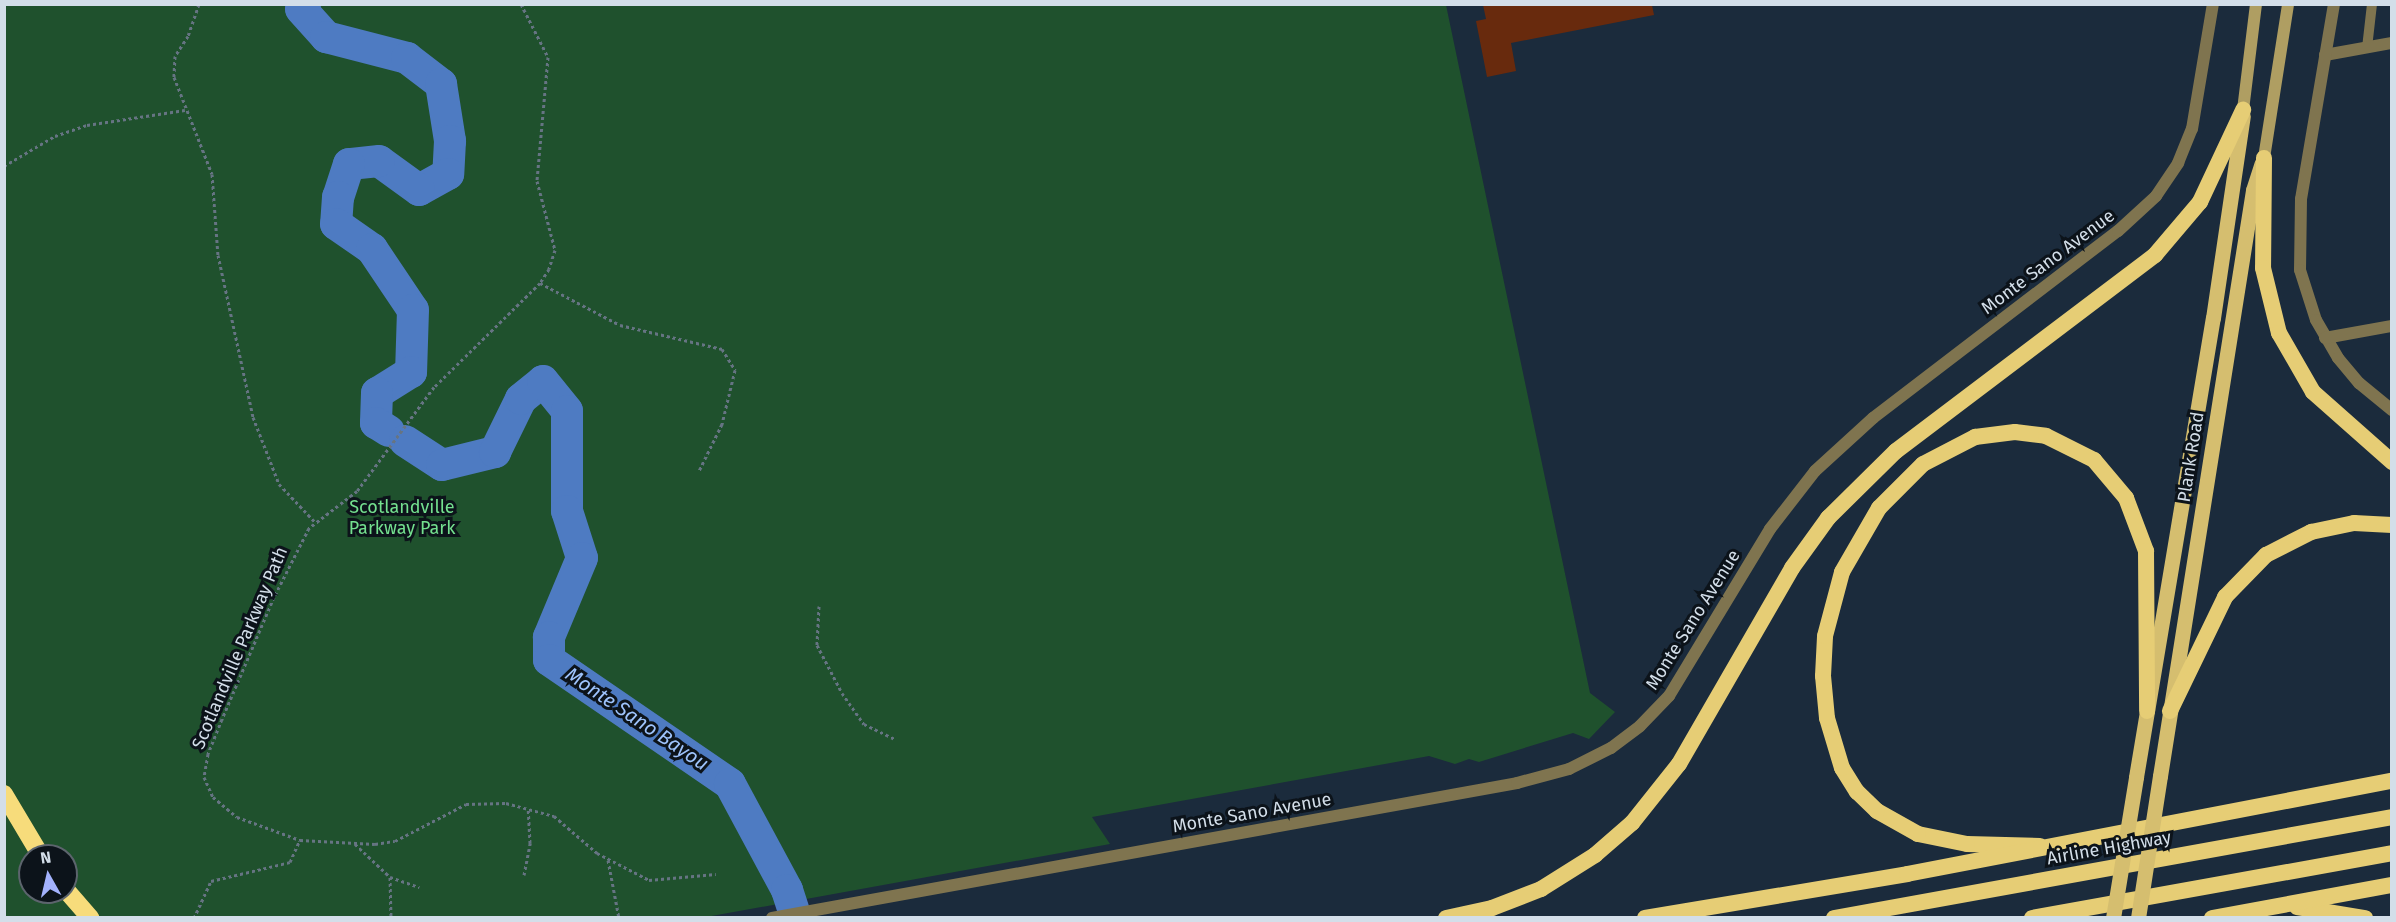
<!DOCTYPE html>
<html>
<head>
<meta charset="utf-8">
<style>
	body { margin:0 }
	#map { position:relative; width:2396px; height:922px; overflow:hidden; background:#1b2b3c; font-family:"Fira Sans",sans-serif }
	div>[style] { position:absolute }
	[style*='--x'] { left:calc(var(--x)*1px); top:calc(var(--y)*1px); width:calc(var(--w)*1px); rotate:calc(var(--a)*1deg) }
	.green>* { inset:0; background:#1f512d }
	.river>* { height:32px; margin:-16px; padding:0 16px; transform-origin:16px; border-radius:16px; background:#4e7bc2 }
	.building>* { inset:0; background:#682a0d }
	.path>* { height:3px; margin-top:-1.5px; transform-origin:0; background:repeating-linear-gradient(90deg,#667483 0 3px,transparent 0 6px) }
	.service>* { height:10px; margin:-5px; padding:0 5px; transform-origin:5px; border-radius:5px; background:#7f744f }
	.minor>* { height:12px; margin:-6px; padding:0 6px; transform-origin:6px; border-radius:6px; background:#7f744f }
	.tertiary>* { height:12px; margin:-6px; padding:0 6px; transform-origin:6px; border-radius:6px; background:#7f744f }
	.secondary>* { height:12px; margin:-6px; padding:0 6px; transform-origin:6px; border-radius:6px; background:#af9e62 }
	.primary>* { height:15px; margin:-7.5px; padding:0 7.5px; transform-origin:7.5px; border-radius:7.5px; background:#d5be6f }
	.trunk>* { height:16px; margin:-8px; padding:0 8px; transform-origin:8px; border-radius:8px; background:#e6cd75 }
	.motorway>* { height:18px; margin:-9px; padding:0 9px; transform-origin:9px; border-radius:9px; background:#f7dc7b }
	.primary-bridge>* { height:15px; margin:-7.5px; padding:0 7.5px; transform-origin:7.5px; border-radius:7.5px; background:#d5be6f }
	span { translate:-50% -50%; white-space:nowrap; text-align:center; line-height:1.15; -webkit-text-stroke:6px #0c131a; paint-order:stroke }
	.street-label { font-size:18px; color:#d3dee9 }
	.park-label { font-size:18px; color:#74e08f }
	.water-label { font-size:20px; color:#9ec3fc; font-style:italic }
	.frame { position:absolute; inset:0; border:6px solid #d3dee9; pointer-events:none }
	.north { position:absolute; left:18px; top:844px; width:60px; height:60px; box-sizing:border-box; background:#0c131a; border:2px solid #5c646d; border-radius:50%; rotate:352deg; font-size:16px; font-weight:700; line-height:24px; text-align:center; color:#d3dee9 }
	.north::after { content:''; display:block; margin:auto; width:21px; height:27px; background:#a3b2fd; clip-path:polygon(50% 0,100% 100%,50% 72%,0 100%) }
</style>
</head>
<body>
<div id="map">
	<div class="green">
		<div style="clip-path:polygon(evenodd,5px 5px,1446px 5px,1590px 693px,1615px 712px,1589px 739px,1573px 733px,1479px 762px,1469px 759px,1455px 764px,1429px 756px,1092px 817px,1110px 844px,706px 917px,5px 918px,5px 5px,30px 856px,66px 856px,66px 892px,30px 892px,30px 856px)"></div>
	</div>
	<div class="river">
		<div style="--x:305;--y:4;--w:6;--a:129"></div>
		<div style="--x:301;--y:9;--w:38;--a:48"></div>
		<div style="--x:326;--y:37;--w:84;--a:14.5"></div>
		<div style="--x:407;--y:58;--w:43;--a:37.4"></div>
		<div style="--x:441;--y:84;--w:58;--a:81"></div>
		<div style="--x:450;--y:141;--w:33;--a:93"></div>
		<div style="--x:448;--y:174;--w:33;--a:151"></div>
		<div style="--x:419;--y:190;--w:49;--a:-144.1"></div>
		<div style="--x:379;--y:161;--w:30;--a:174"></div>
		<div style="--x:349;--y:164;--w:35;--a:108"></div>
		<div style="--x:338;--y:197;--w:27;--a:94"></div>
		<div style="--x:336;--y:224;--w:44;--a:34.8"></div>
		<div style="--x:372;--y:249;--w:73;--a:56.1"></div>
		<div style="--x:413;--y:310;--w:62;--a:91.8"></div>
		<div style="--x:411;--y:372;--w:40;--a:148"></div>
		<div style="--x:377;--y:393;--w:30;--a:92"></div>
		<div style="--x:376;--y:423;--w:15;--a:32"></div>
		<div style="--x:405;--y:441;--w:44;--a:33"></div>
		<div style="--x:442;--y:465;--w:55;--a:-13.8"></div>
		<div style="--x:495;--y:452;--w:59;--a:-63.9"></div>
		<div style="--x:521;--y:399;--w:28;--a:-39"></div>
		<div style="--x:543;--y:381;--w:38;--a:51"></div>
		<div style="--x:567;--y:411;--w:100;--a:90"></div>
		<div style="--x:567;--y:511;--w:49;--a:72.3"></div>
		<div style="--x:582;--y:558;--w:86;--a:112.7"></div>
		<div style="--x:549;--y:637;--w:23;--a:90"></div>
		<div style="--x:549;--y:660;--w:219;--a:34.4"></div>
		<div style="--x:730;--y:784;--w:120;--a:61.7"></div>
		<div style="--x:787;--y:890;--w:29;--a:72"></div>
	</div>
	<div class="building">
		<div style="clip-path:polygon(1483px 5px,1652px 5px,1654px 15px,1511px 43px,1516px 71px,1487px 77px,1476px 21px,1486px 19px)"></div>
	</div>
	<div class="path">
		<div style="--x:199;--y:4;--w:34;--a:109"></div>
		<div style="--x:188;--y:36;--w:24;--a:123"></div>
		<div style="--x:175;--y:56;--w:21;--a:93"></div>
		<div style="--x:174;--y:77;--w:104;--a:68.6"></div>
		<div style="--x:212;--y:174;--w:81;--a:85.8"></div>
		<div style="--x:218;--y:255;--w:166;--a:77.8"></div>
		<div style="--x:253;--y:417;--w:72;--a:68.8"></div>
		<div style="--x:279;--y:484;--w:52;--a:46.5"></div>
		<div style="--x:521;--y:4;--w:59;--a:63"></div>
		<div style="--x:548;--y:57;--w:124;--a:95.1"></div>
		<div style="--x:537;--y:181;--w:71;--a:75.4"></div>
		<div style="--x:555;--y:250;--w:20;--a:108"></div>
		<div style="--x:549;--y:269;--w:17;--a:123"></div>
		<div style="--x:540;--y:283;--w:148;--a:135.5"></div>
		<div style="--x:434;--y:387;--w:129;--a:126.5"></div>
		<div style="--x:357;--y:491;--w:61;--a:142.4"></div>
		<div style="--x:309;--y:528;--w:77;--a:116.9"></div>
		<div style="--x:274;--y:597;--w:133;--a:113.1"></div>
		<div style="--x:222;--y:719;--w:38;--a:112"></div>
		<div style="--x:208;--y:754;--w:23;--a:100"></div>
		<div style="--x:204;--y:777;--w:22;--a:66"></div>
		<div style="--x:213;--y:797;--w:31;--a:40"></div>
		<div style="--x:237;--y:817;--w:67;--a:20.1"></div>
		<div style="--x:300;--y:840;--w:75;--a:3.1"></div>
		<div style="--x:375;--y:844;--w:20;--a:-9"></div>
		<div style="--x:395;--y:841;--w:80;--a:-27.5"></div>
		<div style="--x:466;--y:804;--w:40;--a:-1.4"></div>
		<div style="--x:506;--y:803;--w:50;--a:15.2"></div>
		<div style="--x:554;--y:816;--w:57;--a:40.7"></div>
		<div style="--x:597;--y:853;--w:59;--a:27.4"></div>
		<div style="--x:649;--y:880;--w:67;--a:-5.1"></div>
		<div style="--x:4;--y:166;--w:59;--a:-30.5"></div>
		<div style="--x:55;--y:136;--w:34;--a:-19"></div>
		<div style="--x:87;--y:125;--w:99;--a:-8.7"></div>
		<div style="--x:540;--y:283;--w:90;--a:27.7"></div>
		<div style="--x:620;--y:325;--w:105;--a:13.2"></div>
		<div style="--x:722;--y:349;--w:25;--a:58"></div>
		<div style="--x:735;--y:370;--w:56;--a:103.5"></div>
		<div style="--x:722;--y:424;--w:52;--a:116.1"></div>
		<div style="--x:819;--y:606;--w:39;--a:93"></div>
		<div style="--x:817;--y:645;--w:54;--a:62.5"></div>
		<div style="--x:842;--y:693;--w:38;--a:55"></div>
		<div style="--x:864;--y:724;--w:34;--a:26"></div>
		<div style="--x:355;--y:844;--w:48;--a:43.3"></div>
		<div style="--x:390;--y:877;--w:31;--a:19"></div>
		<div style="--x:608;--y:860;--w:59;--a:79.3"></div>
		<div style="--x:524;--y:875;--w:33;--a:-79"></div>
		<div style="--x:530;--y:843;--w:35;--a:-93"></div>
		<div style="--x:390;--y:877;--w:41;--a:88.6"></div>
		<div style="--x:194;--y:918;--w:41;--a:-65.3"></div>
		<div style="--x:211;--y:881;--w:81;--a:-13.5"></div>
		<div style="--x:290;--y:862;--w:24;--a:-66"></div>
	</div>
	<div class="service">
		<div style="--x:2367;--y:48;--w:44;--a:-83.5"></div>
	</div>
	<div class="minor">
		<div style="--x:2325;--y:55;--w:68;--a:-10.2"></div>
	</div>
	<div class="tertiary">
		<div style="--x:2334;--y:4;--w:198;--a:99.6"></div>
		<div style="--x:2301;--y:199;--w:71;--a:90.8"></div>
		<div style="--x:2300;--y:270;--w:52;--a:72.3"></div>
		<div style="--x:2316;--y:320;--w:44;--a:59.9"></div>
		<div style="--x:2338;--y:358;--w:33;--a:50"></div>
		<div style="--x:2359;--y:383;--w:43;--a:39.3"></div>
		<div style="--x:2325;--y:338;--w:68;--a:-10.2"></div>
		<div style="--x:772;--y:918;--w:757;--a:-10.27"></div>
		<div style="--x:1517;--y:783;--w:54;--a:-15.1"></div>
		<div style="--x:1569;--y:769;--w:47;--a:-26.6"></div>
		<div style="--x:1611;--y:748;--w:36;--a:-37"></div>
		<div style="--x:1640;--y:726;--w:42;--a:-46"></div>
		<div style="--x:1669;--y:696;--w:195;--a:-58.8"></div>
		<div style="--x:1770;--y:529;--w:73;--a:-52.2"></div>
		<div style="--x:1815;--y:471;--w:79;--a:-42.4"></div>
		<div style="--x:1873;--y:418;--w:308;--a:-37.4"></div>
		<div style="--x:2118;--y:231;--w:52;--a:-42.6"></div>
		<div style="--x:2156;--y:196;--w:40;--a:-56"></div>
		<div style="--x:2178;--y:163;--w:37;--a:-68"></div>
		<div style="--x:2192;--y:129;--w:127;--a:-80.5"></div>
	</div>
	<div class="secondary">
		<div style="--x:2243;--y:110;--w:107;--a:-83"></div>
		<div style="--x:2264;--y:158;--w:156;--a:-81.1"></div>
	</div>
	<div class="primary">
		<div style="--x:2160;--y:776;--w:593;--a:-80.98"></div>
		<div style="--x:2253;--y:190;--w:28;--a:-72"></div>
		<div style="--x:2136;--y:777;--w:465;--a:-80.5"></div>
		<div style="--x:2213;--y:318;--w:204;--a:-81.6"></div>
	</div>
	<div class="trunk">
		<div style="--x:2264;--y:158;--w:110;--a:90.5"></div>
		<div style="--x:2263;--y:268;--w:67;--a:76.2"></div>
		<div style="--x:2279;--y:333;--w:68;--a:60"></div>
		<div style="--x:2313;--y:392;--w:106;--a:41.5"></div>
		<div style="--x:2170;--y:711;--w:127;--a:-64.2"></div>
		<div style="--x:2225;--y:597;--w:59;--a:-45.7"></div>
		<div style="--x:2266;--y:555;--w:51;--a:-27.1"></div>
		<div style="--x:2311;--y:532;--w:44;--a:-11.8"></div>
		<div style="--x:2354;--y:523;--w:38;--a:3"></div>
		<div style="--x:2040;--y:846;--w:73;--a:-178.4"></div>
		<div style="--x:1967;--y:844;--w:50;--a:-168.5"></div>
		<div style="--x:1918;--y:834;--w:47;--a:-150.7"></div>
		<div style="--x:1877;--y:811;--w:28;--a:-136"></div>
		<div style="--x:1857;--y:792;--w:28;--a:-122"></div>
		<div style="--x:1842;--y:768;--w:52;--a:-106.7"></div>
		<div style="--x:1827;--y:718;--w:42;--a:-95.4"></div>
		<div style="--x:1823;--y:676;--w:40;--a:-87.1"></div>
		<div style="--x:1825;--y:636;--w:66;--a:-75.1"></div>
		<div style="--x:1842;--y:572;--w:74;--a:-60"></div>
		<div style="--x:1879;--y:508;--w:62;--a:-45"></div>
		<div style="--x:1923;--y:464;--w:59;--a:-27.4"></div>
		<div style="--x:1975;--y:437;--w:40;--a:-7.1"></div>
		<div style="--x:2015;--y:432;--w:31;--a:7"></div>
		<div style="--x:2046;--y:436;--w:54;--a:26.6"></div>
		<div style="--x:2094;--y:460;--w:50;--a:49.9"></div>
		<div style="--x:2126;--y:498;--w:57;--a:69.3"></div>
		<div style="--x:2146;--y:551;--w:160;--a:89.6"></div>
		<div style="--x:2297;--y:907;--w:69;--a:9.2"></div>
		<div style="--x:1446;--y:918;--w:47;--a:-12.3"></div>
		<div style="--x:1492;--y:908;--w:53;--a:-21.2"></div>
		<div style="--x:1541;--y:889;--w:64;--a:-32.2"></div>
		<div style="--x:1595;--y:855;--w:49;--a:-40.9"></div>
		<div style="--x:1632;--y:823;--w:75;--a:-51.5"></div>
		<div style="--x:1679;--y:764;--w:226;--a:-60"></div>
		<div style="--x:1792;--y:568;--w:62;--a:-54.2"></div>
		<div style="--x:1828;--y:518;--w:95;--a:-44.6"></div>
		<div style="--x:1896;--y:451;--w:325;--a:-37.1"></div>
		<div style="--x:2155;--y:255;--w:70;--a:-49.7"></div>
		<div style="--x:2200;--y:202;--w:102;--a:-64.9"></div>
		<div style="--x:1645;--y:918;--w:266;--a:-9.5"></div>
		<div style="--x:1907;--y:874;--w:494;--a:-10.9"></div>
		<div style="--x:1834;--y:918;--w:567;--a:-10.26"></div>
		<div style="--x:2032;--y:918;--w:366;--a:-10.2"></div>
		<div style="--x:2212;--y:918;--w:183;--a:-10.4"></div>
	</div>
	<div class="motorway">
		<div style="--x:4;--y:794;--w:72;--a:59.2"></div>
		<div style="--x:66;--y:890;--w:37;--a:49"></div>
	</div>
	<div class="primary-bridge">
		<div style="--x:2113;--y:918;--w:143;--a:-80.7"></div>
		<div style="--x:2138;--y:918;--w:144;--a:-81.2"></div>
	</div>
	<div class="street-label">
		<span style="left:2048px;top:262px;rotate:-37deg">Monte Sano Avenue</span>
		<span style="left:2191px;top:457px;rotate:-81deg">Plank Road</span>
		<span style="left:1693px;top:620px;rotate:-58deg">Monte Sano Avenue</span>
		<span style="left:240px;top:648px;rotate:-67deg">Scotlandville Parkway Path</span>
		<span style="left:1252px;top:813px;rotate:-10deg">Monte Sano Avenue</span>
		<span style="left:2109px;top:848px;rotate:-10deg">Airline Highway</span>
	</div>
	<div class="park-label">
		<span style="left:402px;top:518px">Scotlandville<br>Parkway Park</span>
	</div>
	<div class="water-label">
		<span style="left:637px;top:719px;rotate:34deg">Monte Sano Bayou</span>
	</div>
	<div class="frame"></div>
	<div class="north">N</div>
</div>
</body>
</html>
